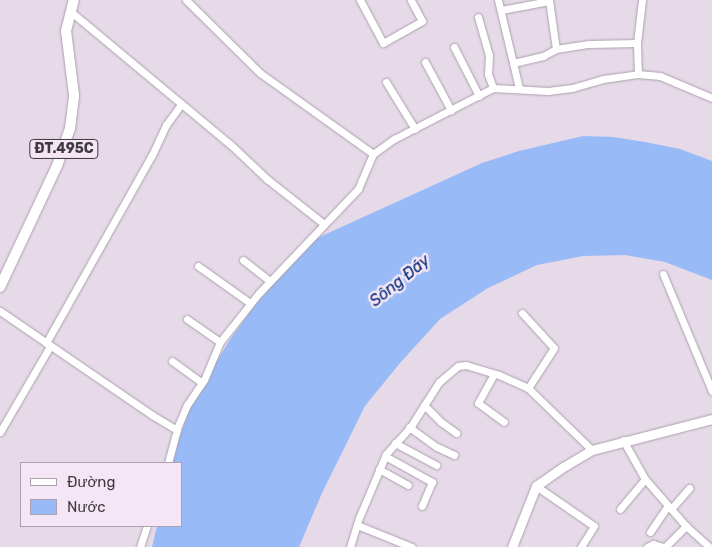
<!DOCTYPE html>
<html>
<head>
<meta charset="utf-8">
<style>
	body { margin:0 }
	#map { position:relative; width:712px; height:547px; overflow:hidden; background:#e6d9e8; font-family:Rubik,sans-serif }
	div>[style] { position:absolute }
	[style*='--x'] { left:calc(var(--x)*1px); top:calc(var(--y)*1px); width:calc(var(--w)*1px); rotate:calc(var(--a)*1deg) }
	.water>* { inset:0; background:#98baf6 }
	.roads { filter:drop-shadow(0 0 1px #aca0ae) drop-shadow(0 0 1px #aca0ae) }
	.street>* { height:7px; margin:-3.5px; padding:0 3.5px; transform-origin:3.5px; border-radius:3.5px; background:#fff }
	.secondary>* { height:9px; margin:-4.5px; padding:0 4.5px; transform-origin:4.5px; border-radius:4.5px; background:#fff }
	.primary>* { height:10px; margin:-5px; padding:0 5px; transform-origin:5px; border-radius:5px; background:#fff }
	span { translate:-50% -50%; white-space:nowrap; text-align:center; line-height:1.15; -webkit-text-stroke:5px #f4e6f5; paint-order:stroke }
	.shield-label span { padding:1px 4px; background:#f4e6f5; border:1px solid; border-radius:4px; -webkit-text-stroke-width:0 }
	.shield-label { font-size:14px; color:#3f393f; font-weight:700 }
	.water-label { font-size:16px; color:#00277a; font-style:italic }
	.legend { position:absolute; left:20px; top:462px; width:162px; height:65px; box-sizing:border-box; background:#f4e6f5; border:1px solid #aca1ac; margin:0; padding:6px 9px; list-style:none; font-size:15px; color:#3f393f }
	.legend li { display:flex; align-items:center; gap:10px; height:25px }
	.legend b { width:25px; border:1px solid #aca1ac }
</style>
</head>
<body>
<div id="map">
	<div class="water">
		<div style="clip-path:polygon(583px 136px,613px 137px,645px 142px,680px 149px,712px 161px,712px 280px,665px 262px,625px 255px,583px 256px,537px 265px,488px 288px,440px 319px,400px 363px,365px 406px,322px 493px,299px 547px,152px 547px,157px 526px,181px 526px,181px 463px,171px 463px,191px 403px,231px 338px,255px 305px,313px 240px,482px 163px,519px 151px)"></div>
	</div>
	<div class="roads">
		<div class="street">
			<div style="--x:186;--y:0;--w:104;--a:44.6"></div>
			<div style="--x:260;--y:73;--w:139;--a:35.6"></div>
			<div style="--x:360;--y:0;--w:49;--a:61.9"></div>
			<div style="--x:383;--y:43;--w:45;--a:-29.4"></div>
			<div style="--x:422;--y:21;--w:24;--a:-118"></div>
			<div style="--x:498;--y:0;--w:90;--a:76.6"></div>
			<div style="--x:549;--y:0;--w:49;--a:81.9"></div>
			<div style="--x:501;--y:10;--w:49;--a:-10.6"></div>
			<div style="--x:70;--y:11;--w:209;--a:39.8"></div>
			<div style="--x:231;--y:145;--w:50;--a:43.4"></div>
			<div style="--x:267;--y:179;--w:73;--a:38.3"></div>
			<div style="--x:478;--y:17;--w:40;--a:74"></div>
			<div style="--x:489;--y:55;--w:19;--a:93"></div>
			<div style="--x:488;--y:74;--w:15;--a:70"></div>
			<div style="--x:454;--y:47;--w:55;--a:63"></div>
			<div style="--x:425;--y:62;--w:55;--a:61.6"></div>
			<div style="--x:513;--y:63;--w:31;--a:-13"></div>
			<div style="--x:543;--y:56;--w:15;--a:-28"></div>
			<div style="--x:556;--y:49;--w:33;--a:-9"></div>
			<div style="--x:589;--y:44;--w:48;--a:-1.2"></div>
			<div style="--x:638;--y:74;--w:31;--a:-92"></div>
			<div style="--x:637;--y:43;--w:43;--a:-83.4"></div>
			<div style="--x:386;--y:82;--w:55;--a:58.3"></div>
			<div style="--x:243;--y:260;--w:34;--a:38"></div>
			<div style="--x:198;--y:266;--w:64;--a:35.4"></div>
			<div style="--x:663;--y:274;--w:127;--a:67.3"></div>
			<div style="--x:0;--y:311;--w:184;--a:34.4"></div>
			<div style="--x:152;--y:415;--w:29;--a:31"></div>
			<div style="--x:522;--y:313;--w:47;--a:47.6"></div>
			<div style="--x:554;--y:348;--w:48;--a:123"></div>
			<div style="--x:187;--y:319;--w:40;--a:34.9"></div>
			<div style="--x:46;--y:343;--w:216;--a:-60.6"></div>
			<div style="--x:152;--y:155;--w:33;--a:-65"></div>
			<div style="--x:166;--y:125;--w:26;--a:-54"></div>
			<div style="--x:172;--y:361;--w:37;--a:36"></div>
			<div style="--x:494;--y:374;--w:33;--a:119"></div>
			<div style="--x:478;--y:403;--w:32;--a:36"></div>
			<div style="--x:424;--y:405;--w:24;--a:45"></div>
			<div style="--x:441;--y:422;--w:19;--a:36"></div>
			<div style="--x:409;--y:427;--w:34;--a:36"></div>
			<div style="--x:437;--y:447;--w:19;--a:25"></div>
			<div style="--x:0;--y:432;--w:99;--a:-59.8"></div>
			<div style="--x:623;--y:440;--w:45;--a:60.6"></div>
			<div style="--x:645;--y:479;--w:62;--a:48.9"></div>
			<div style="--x:686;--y:526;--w:31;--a:42"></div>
			<div style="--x:395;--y:443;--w:47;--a:28.2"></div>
			<div style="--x:385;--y:456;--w:54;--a:29"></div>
			<div style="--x:432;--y:482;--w:26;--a:113"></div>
			<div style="--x:168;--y:463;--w:38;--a:-75"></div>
			<div style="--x:178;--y:426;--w:23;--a:-67"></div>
			<div style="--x:187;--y:405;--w:30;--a:-56"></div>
			<div style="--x:204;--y:380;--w:41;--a:-67.2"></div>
			<div style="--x:220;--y:342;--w:63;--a:-51.5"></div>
			<div style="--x:259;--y:293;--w:144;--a:-46.4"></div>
			<div style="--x:358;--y:189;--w:38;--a:-67"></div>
			<div style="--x:373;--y:154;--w:26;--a:-36"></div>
			<div style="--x:394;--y:139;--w:111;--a:-27.3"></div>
			<div style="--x:493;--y:88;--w:55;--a:3.1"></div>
			<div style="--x:548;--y:91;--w:24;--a:-7"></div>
			<div style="--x:572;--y:88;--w:32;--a:-16"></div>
			<div style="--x:603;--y:79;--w:35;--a:-8"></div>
			<div style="--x:638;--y:74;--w:22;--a:5"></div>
			<div style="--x:660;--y:76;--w:56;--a:22.9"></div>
			<div style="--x:379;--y:469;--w:33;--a:29"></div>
			<div style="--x:536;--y:486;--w:70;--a:34.6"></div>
			<div style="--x:594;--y:526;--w:25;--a:122"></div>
			<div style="--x:620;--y:509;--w:39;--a:-50"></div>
			<div style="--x:671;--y:509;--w:28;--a:-49"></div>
			<div style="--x:357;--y:525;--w:59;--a:21.8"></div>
			<div style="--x:650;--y:532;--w:32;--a:-56"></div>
			<div style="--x:140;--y:547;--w:22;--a:-72"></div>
			<div style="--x:350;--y:547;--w:30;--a:-73"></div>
			<div style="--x:359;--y:518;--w:69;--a:-67.1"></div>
			<div style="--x:386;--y:454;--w:38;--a:-48"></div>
			<div style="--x:411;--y:426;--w:52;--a:-57.5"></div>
			<div style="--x:439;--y:382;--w:25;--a:-40"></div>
			<div style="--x:458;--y:366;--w:8;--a:-7"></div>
			<div style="--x:466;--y:365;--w:34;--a:17"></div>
			<div style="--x:499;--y:375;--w:32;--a:24"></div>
			<div style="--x:528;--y:388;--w:89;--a:44.1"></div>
			<div style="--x:647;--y:547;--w:7;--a:-27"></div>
			<div style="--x:653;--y:544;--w:10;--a:17"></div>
			<div style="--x:665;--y:547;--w:30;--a:-45"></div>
		</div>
		<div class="secondary">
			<div style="--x:512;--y:547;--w:66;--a:-68.5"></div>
			<div style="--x:536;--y:486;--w:35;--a:-35"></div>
			<div style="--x:565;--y:466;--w:31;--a:-31"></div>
			<div style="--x:592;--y:450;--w:124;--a:-14.5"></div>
		</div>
		<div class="primary">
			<div style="--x:0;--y:287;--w:134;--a:-64.8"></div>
			<div style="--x:57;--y:166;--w:39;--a:-71"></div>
			<div style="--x:70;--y:129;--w:34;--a:-83"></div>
			<div style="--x:74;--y:95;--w:64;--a:-97.1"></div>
			<div style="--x:66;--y:31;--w:32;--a:-76"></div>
		</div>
	</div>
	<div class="shield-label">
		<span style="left:64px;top:149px">ĐT.495C</span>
	</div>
	<div class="water-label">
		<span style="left:400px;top:281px;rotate:-39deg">Sông Đáy</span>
	</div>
	<ul class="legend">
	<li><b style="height:6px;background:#fff"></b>Đường</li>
	<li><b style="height:14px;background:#98baf6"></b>Nước</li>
	</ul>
</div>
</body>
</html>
